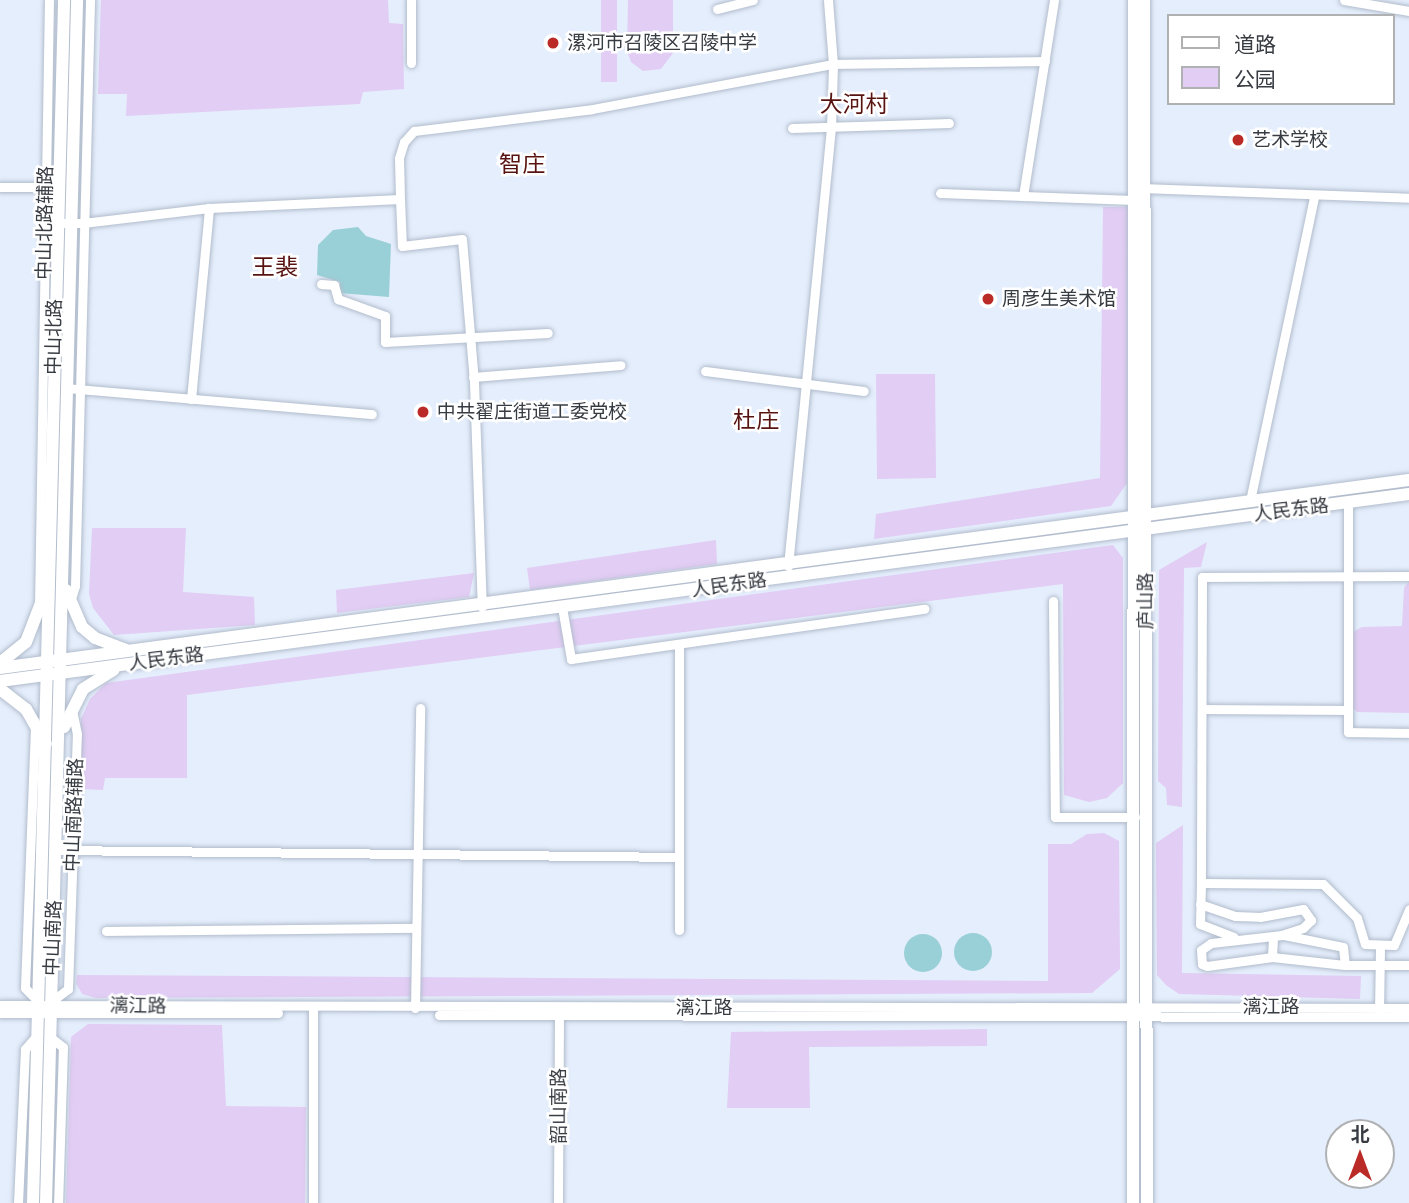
<!DOCTYPE html>
<html>
<head>
<meta charset="utf-8">
<style>
	body { margin:0 }
	#map { position:relative; width:1409px; height:1203px; overflow:hidden; background:#e5eefc; font-family:Bitter,"Noto Sans SC",serif }
	div>[style] { position:absolute }
	[style*='--x'] { left:calc(var(--x)*1px); top:calc(var(--y)*1px); width:calc(var(--w)*1px); rotate:calc(var(--a)*1deg) }
	.green>* { inset:0; background:#e2cdf4 }
	.water>* { inset:0; background:#99d0d7 }
	.round { border-radius:50% }
	.roads { filter:drop-shadow(0 0 2px #b1bccc) drop-shadow(0 0 2px #b1bccc) }
	.minor>* { height:9px; margin:-4.5px; padding:0 4.5px; transform-origin:4.5px; border-radius:4.5px; background:#fff }
	.major>* { height:12px; margin:-6px; padding:0 6px; transform-origin:6px; border-radius:6px; background:#fff }
	.dots>* { width:19px; height:19px; translate:-50% -50%; box-sizing:border-box; border:4px solid #fff; border-radius:50% }
	span { translate:-50% -50%; white-space:nowrap; text-align:center; line-height:1.15; -webkit-text-stroke:5px #fff; paint-order:stroke }
	.poi-label { font-size:19px; color:#373b42 }
	.left { translate:0 -50%; text-align:left }
	.street-label { font-size:19px; color:#373b42 }
	.quarter-label { font-size:23px; color:#571310 }
	.legend { position:absolute; left:1167px; top:14px; width:228px; height:91px; box-sizing:border-box; background:#fff; border:2px solid #afb1b3; margin:0; padding:9px 12px; list-style:none; font-size:21px; color:#373b42 }
	.legend li { display:flex; align-items:center; gap:14px; height:35px }
	.legend b { width:35px; border:2px solid #afb1b3 }
	.north { position:absolute; left:1325px; top:1119px; width:70px; height:70px; box-sizing:border-box; background:#fff; border:2px solid #afb1b3; border-radius:50%; rotate:0deg; font-size:19px; font-weight:700; line-height:28px; text-align:center; color:#373b42 }
	.north::after { content:''; display:block; margin:auto; width:24px; height:32px; background:#ba2b28; clip-path:polygon(50% 0,100% 100%,50% 72%,0 100%) }
</style>
</head>
<body>
<div id="map">
	<div class="green">
		<div style="clip-path:polygon(101px 0,388px 0,389px 23px,403px 24px,404px 89px,363px 92px,360px 104px,126px 116px,127px 94px,98px 94px)"></div>
		<div style="clip-path:polygon(601px 0,617px 0,617px 82px,601px 82px)"></div>
		<div style="clip-path:polygon(628px 0,673px 0,673px 53px,661px 69px,643px 71px,631px 62px,627px 51px)"></div>
		<div style="clip-path:polygon(1103px 207px,1128px 207px,1127px 483px,1111px 506px,874px 539px,876px 514px,1100px 478px)"></div>
		<div style="clip-path:polygon(876px 374px,935px 374px,936px 478px,877px 479px)"></div>
		<div style="clip-path:polygon(92px 528px,186px 528px,183px 592px,254px 597px,255px 625px,114px 635px,93px 608px,89px 594px)"></div>
		<div style="clip-path:polygon(716px 540px,717px 564px,530px 590px,527px 568px)"></div>
		<div style="clip-path:polygon(1207px 542px,1201px 567px,1184px 568px,1182px 807px,1167px 805px,1166px 788px,1158px 781px,1159px 570px)"></div>
		<div style="clip-path:polygon(1113px 545px,1123px 558px,1123px 783px,1107px 798px,1089px 802px,1064px 795px,1063px 584px,187px 695px,187px 778px,105px 778px,103px 790px,80px 789px,81px 719px,90px 699px,106px 683px)"></div>
		<div style="clip-path:polygon(474px 573px,469px 597px,337px 613px,336px 590px)"></div>
		<div style="clip-path:polygon(1409px 581px,1409px 713px,1357px 712px,1353px 708px,1353px 632px,1362px 627px,1402px 626px,1404px 588px)"></div>
		<div style="clip-path:polygon(1183px 825px,1182px 973px,1361px 976px,1360px 999px,1179px 994px,1166px 985px,1157px 975px,1156px 843px)"></div>
		<div style="clip-path:polygon(1104px 833px,1119px 841px,1120px 969px,1092px 993px,96px 998px,82px 994px,76px 983px,77px 975px,1048px 981px,1048px 844px,1071px 844px,1087px 834px)"></div>
		<div style="clip-path:polygon(88px 1024px,222px 1025px,226px 1106px,306px 1107px,305px 1203px,66px 1203px,71px 1037px)"></div>
		<div style="clip-path:polygon(987px 1029px,987px 1046px,809px 1047px,810px 1108px,727px 1108px,731px 1032px)"></div>
	</div>
	<div class="water">
		<div style="clip-path:polygon(358px 227px,366px 236px,391px 244px,389px 297px,339px 293px,340px 282px,317px 275px,318px 245px,333px 230px)"></div>
		<div class="round" style="left:954px;top:933px;width:38px;height:38px"></div>
		<div class="round" style="left:904px;top:934px;width:38px;height:38px"></div>
	</div>
	<div class="roads">
		<div class="minor">
			<div style="--x:411;--y:0;--w:63;--a:90"></div>
			<div style="--x:1344;--y:0;--w:66;--a:9.6"></div>
			<div style="--x:717;--y:9;--w:37;--a:-14"></div>
			<div style="--x:792;--y:128;--w:157;--a:-1.8"></div>
			<div style="--x:0;--y:187;--w:58;--a:0"></div>
			<div style="--x:1141;--y:188;--w:268;--a:2.1"></div>
			<div style="--x:940;--y:193;--w:194;--a:2.1"></div>
			<div style="--x:1023;--y:196;--w:198;--a:-81"></div>
			<div style="--x:400;--y:199;--w:41;--a:-91.4"></div>
			<div style="--x:399;--y:158;--w:17;--a:-73"></div>
			<div style="--x:404;--y:142;--w:15;--a:-48"></div>
			<div style="--x:414;--y:131;--w:179;--a:-7"></div>
			<div style="--x:592;--y:109;--w:245;--a:-10.6"></div>
			<div style="--x:833;--y:64;--w:212;--a:-0.8"></div>
			<div style="--x:45;--y:223;--w:38;--a:0"></div>
			<div style="--x:83;--y:223;--w:127;--a:-6.8"></div>
			<div style="--x:209;--y:208;--w:191;--a:-2.7"></div>
			<div style="--x:400;--y:199;--w:47;--a:87.6"></div>
			<div style="--x:402;--y:246;--w:60;--a:-6.7"></div>
			<div style="--x:462;--y:239;--w:144;--a:85.2"></div>
			<div style="--x:474;--y:382;--w:225;--a:88"></div>
			<div style="--x:321;--y:284;--w:13;--a:4"></div>
			<div style="--x:334;--y:285;--w:15;--a:74"></div>
			<div style="--x:338;--y:299;--w:50;--a:19.9"></div>
			<div style="--x:385;--y:316;--w:26;--a:90"></div>
			<div style="--x:385;--y:342;--w:163;--a:-3.2"></div>
			<div style="--x:705;--y:371;--w:160;--a:7.2"></div>
			<div style="--x:473;--y:377;--w:148;--a:-4.6"></div>
			<div style="--x:66;--y:388;--w:307;--a:4.9"></div>
			<div style="--x:191;--y:399;--w:192;--a:-84.6"></div>
			<div style="--x:1250;--y:501;--w:312;--a:-78.1"></div>
			<div style="--x:1348;--y:502;--w:230;--a:90"></div>
			<div style="--x:1348;--y:732;--w:61;--a:0.9"></div>
			<div style="--x:788;--y:566;--w:439;--a:-84.4"></div>
			<div style="--x:831;--y:129;--w:65;--a:-88.2"></div>
			<div style="--x:833;--y:64;--w:64;--a:-94.5"></div>
			<div style="--x:1409;--y:576;--w:207;--a:179.7"></div>
			<div style="--x:1202;--y:577;--w:306;--a:90.2"></div>
			<div style="--x:1201;--y:883;--w:122;--a:0.5"></div>
			<div style="--x:1323;--y:884;--w:48;--a:45"></div>
			<div style="--x:1357;--y:918;--w:27;--a:73"></div>
			<div style="--x:1365;--y:944;--w:29;--a:2"></div>
			<div style="--x:1394;--y:945;--w:39;--a:-67"></div>
			<div style="--x:1053;--y:601;--w:216;--a:89.5"></div>
			<div style="--x:1055;--y:817;--w:80;--a:0"></div>
			<div style="--x:70;--y:602;--w:17;--a:-73"></div>
			<div style="--x:75;--y:586;--w:586;--a:-88.53"></div>
			<div style="--x:39;--y:607;--w:607;--a:-89.06"></div>
			<div style="--x:562;--y:607;--w:53;--a:80.2"></div>
			<div style="--x:571;--y:659;--w:357;--a:-8.1"></div>
			<div style="--x:1202;--y:709;--w:146;--a:0.4"></div>
			<div style="--x:35;--y:727;--w:261;--a:92.2"></div>
			<div style="--x:25;--y:988;--w:18;--a:45"></div>
			<div style="--x:56;--y:850;--w:623;--a:0.64"></div>
			<div style="--x:1201;--y:883;--w:41;--a:91.4"></div>
			<div style="--x:1200;--y:924;--w:36;--a:21"></div>
			<div style="--x:1200;--y:904;--w:37;--a:19"></div>
			<div style="--x:1235;--y:916;--w:25;--a:2"></div>
			<div style="--x:1260;--y:917;--w:44;--a:-10.5"></div>
			<div style="--x:1303;--y:909;--w:14;--a:54"></div>
			<div style="--x:1311;--y:920;--w:11;--a:135"></div>
			<div style="--x:1303;--y:928;--w:22;--a:162"></div>
			<div style="--x:1282;--y:935;--w:71;--a:173.6"></div>
			<div style="--x:1211;--y:943;--w:12;--a:145"></div>
			<div style="--x:1201;--y:950;--w:14;--a:86"></div>
			<div style="--x:1202;--y:964;--w:5;--a:22"></div>
			<div style="--x:1207;--y:966;--w:66;--a:-7.9"></div>
			<div style="--x:1272;--y:957;--w:73;--a:6.3"></div>
			<div style="--x:1345;--y:965;--w:64;--a:0"></div>
			<div style="--x:679;--y:930;--w:286;--a:-90"></div>
			<div style="--x:106;--y:931;--w:310;--a:-0.6"></div>
			<div style="--x:1284;--y:935;--w:60;--a:11.5"></div>
			<div style="--x:1343;--y:947;--w:18;--a:84"></div>
			<div style="--x:1272;--y:957;--w:21;--a:-87"></div>
			<div style="--x:52;--y:1001;--w:20;--a:-37"></div>
			<div style="--x:68;--y:989;--w:255;--a:-88"></div>
			<div style="--x:77;--y:734;--w:24;--a:-102"></div>
			<div style="--x:0;--y:1005;--w:1409;--a:0.12"></div>
			<div style="--x:313;--y:1008;--w:195;--a:90"></div>
			<div style="--x:415;--y:1008;--w:300;--a:-89"></div>
			<div style="--x:1379;--y:1012;--w:66;--a:-89.1"></div>
			<div style="--x:0;--y:1013;--w:278;--a:0"></div>
			<div style="--x:439;--y:1015;--w:970;--a:0.12"></div>
			<div style="--x:50;--y:1037;--w:16;--a:38"></div>
			<div style="--x:63;--y:1047;--w:156;--a:91.8"></div>
			<div style="--x:18;--y:1203;--w:154;--a:-87.4"></div>
			<div style="--x:25;--y:1049;--w:18;--a:-49"></div>
			<div style="--x:558;--y:1203;--w:192;--a:-89.7"></div>
		</div>
		<div class="major">
			<div style="--x:1144;--y:0;--w:1203;--a:89.86"></div>
			<div style="--x:66;--y:590;--w:40;--a:66.6"></div>
			<div style="--x:82;--y:627;--w:17;--a:40"></div>
			<div style="--x:95;--y:638;--w:33;--a:21"></div>
			<div style="--x:0;--y:663;--w:33;--a:-39"></div>
			<div style="--x:26;--y:642;--w:50;--a:-69"></div>
			<div style="--x:0;--y:668;--w:1421;--a:-7.6"></div>
			<div style="--x:0;--y:681;--w:1421;--a:-7.56"></div>
			<div style="--x:0;--y:689;--w:33;--a:38"></div>
			<div style="--x:26;--y:709;--w:40;--a:60.3"></div>
			<div style="--x:64;--y:727;--w:42;--a:-63.4"></div>
			<div style="--x:83;--y:689;--w:36;--a:-32"></div>
			<div style="--x:33;--y:1203;--w:1203;--a:-88.52"></div>
			<div style="--x:46;--y:1203;--w:1203;--a:-88.52"></div>
			<div style="--x:1133;--y:1203;--w:1203;--a:-89.95"></div>
		</div>
	</div>
	<div class="dots">
		<div style="left:553px;top:43px;background:#ba2b28"></div>
		<div style="left:1238px;top:140px;background:#ba2b28"></div>
		<div style="left:988px;top:299px;background:#ba2b28"></div>
		<div style="left:423px;top:412px;background:#ba2b28"></div>
	</div>
	<div class="poi-label">
		<span class="left" style="left:567px;top:43px">漯河市召陵区召陵中学</span>
		<span class="left" style="left:1252px;top:140px">艺术学校</span>
		<span class="left" style="left:1002px;top:299px">周彦生美术馆</span>
		<span class="left" style="left:437px;top:412px">中共翟庄街道工委党校</span>
	</div>
	<div class="street-label">
		<span style="left:45px;top:223px;rotate:-89deg">中山北路辅路</span>
		<span style="left:54px;top:337px;rotate:-89deg">中山北路</span>
		<span style="left:1291px;top:510px;rotate:-7deg">人民东路</span>
		<span style="left:729px;top:585px;rotate:-8deg">人民东路</span>
		<span style="left:1146px;top:601px;rotate:-90deg">庐山路</span>
		<span style="left:166px;top:659px;rotate:-7deg">人民东路</span>
		<span style="left:74px;top:815px;rotate:-88deg">中山南路辅路</span>
		<span style="left:53px;top:938px;rotate:-88deg">中山南路</span>
		<span style="left:138px;top:1006px;rotate:1deg">漓江路</span>
		<span style="left:1271px;top:1007px">漓江路</span>
		<span style="left:704px;top:1008px">漓江路</span>
		<span style="left:559px;top:1106px;rotate:-90deg">韶山南路</span>
	</div>
	<div class="quarter-label">
		<span style="left:854px;top:104px">大河村</span>
		<span style="left:522px;top:164px">智庄</span>
		<span style="left:275px;top:267px">王裴</span>
		<span style="left:756px;top:420px">杜庄</span>
	</div>
	<ul class="legend">
	<li><b style="height:9px;background:#fff"></b>道路</li>
	<li><b style="height:19px;background:#e2cdf4"></b>公园</li>
	</ul>
	<div class="north">北</div>
</div>
</body>
</html>
